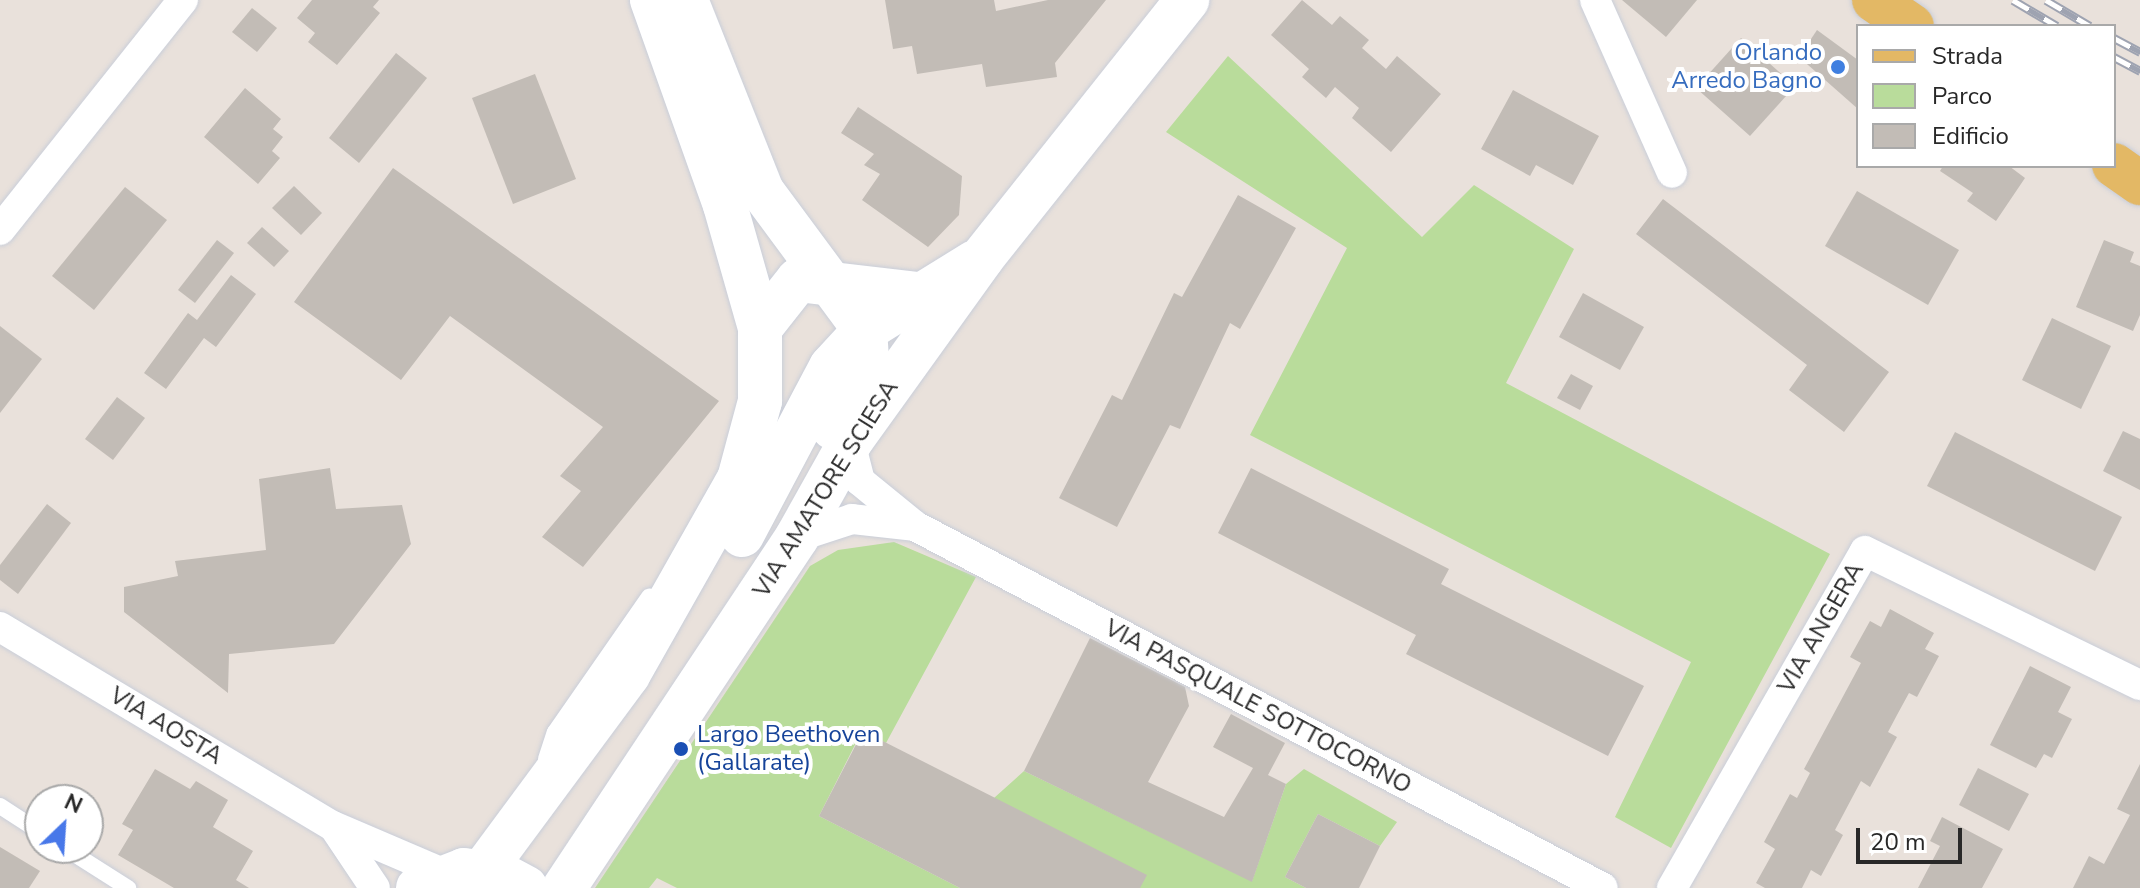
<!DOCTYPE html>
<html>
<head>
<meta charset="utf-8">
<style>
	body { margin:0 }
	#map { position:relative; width:2140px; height:888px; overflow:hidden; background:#e9e1db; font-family:"Nunito Sans",sans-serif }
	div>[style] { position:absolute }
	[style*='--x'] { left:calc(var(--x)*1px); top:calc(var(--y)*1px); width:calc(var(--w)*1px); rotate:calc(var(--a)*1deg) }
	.green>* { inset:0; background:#b9dc9b }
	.building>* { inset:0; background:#c2bcb6 }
	.roads { filter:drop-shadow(0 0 2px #c9ced9) drop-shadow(0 0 2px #c9ced9) }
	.lane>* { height:16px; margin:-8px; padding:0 8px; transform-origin:8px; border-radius:8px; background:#fff }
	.street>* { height:30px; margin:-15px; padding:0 15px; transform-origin:15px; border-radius:15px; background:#fff }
	.secondary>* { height:44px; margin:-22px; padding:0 22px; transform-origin:22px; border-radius:22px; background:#fff }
	.primary>* { height:44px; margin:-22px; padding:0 22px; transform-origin:22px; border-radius:22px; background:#e3b865 }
	.rail>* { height:9px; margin-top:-4.5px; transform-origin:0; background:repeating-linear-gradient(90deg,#fff 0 18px,#9ea3b1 0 36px); box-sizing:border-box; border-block:2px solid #9ea3b1 }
	.dots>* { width:22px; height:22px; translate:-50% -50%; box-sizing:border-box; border:4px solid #fff; border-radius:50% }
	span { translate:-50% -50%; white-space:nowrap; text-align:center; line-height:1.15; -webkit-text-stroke:8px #fff; paint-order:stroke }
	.shop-label { font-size:24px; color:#366cbe }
	.right { translate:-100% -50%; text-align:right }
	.street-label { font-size:24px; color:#282828 }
	.transit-label { font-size:24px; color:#164399 }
	.left { translate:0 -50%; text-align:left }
	.legend { position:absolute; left:1856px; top:24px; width:260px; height:144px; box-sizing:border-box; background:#fff; border:2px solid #a9a9a9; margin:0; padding:10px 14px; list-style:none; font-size:24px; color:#282828 }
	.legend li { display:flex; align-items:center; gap:16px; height:40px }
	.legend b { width:40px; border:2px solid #a9a9a9 }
	.north { position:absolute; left:24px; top:784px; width:80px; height:80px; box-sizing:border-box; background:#fff; border:2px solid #a9a9a9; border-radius:50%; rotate:25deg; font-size:22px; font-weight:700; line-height:32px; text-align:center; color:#282828 }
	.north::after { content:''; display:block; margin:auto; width:28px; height:36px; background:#4878e9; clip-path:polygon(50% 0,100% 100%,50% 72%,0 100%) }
	.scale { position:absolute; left:1856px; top:828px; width:106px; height:36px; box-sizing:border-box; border:4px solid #282828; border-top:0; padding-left:10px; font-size:24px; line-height:28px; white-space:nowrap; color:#282828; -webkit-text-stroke:6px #fff; paint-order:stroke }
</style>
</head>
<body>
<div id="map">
	<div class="green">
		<div style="clip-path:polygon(1228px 56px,1422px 237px,1474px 185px,1574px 249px,1506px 383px,1830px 554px,1671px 848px,1615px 817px,1691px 662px,1250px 435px,1347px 248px,1166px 132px)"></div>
		<div style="clip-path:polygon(894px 542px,976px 577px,886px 743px,862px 731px,819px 816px,960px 888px,677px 888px,657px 878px,649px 888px,595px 888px,810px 566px,838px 550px)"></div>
		<div style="clip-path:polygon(1304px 769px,1397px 822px,1380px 846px,1318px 814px,1285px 877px,1306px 888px,1140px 888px,994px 798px,1024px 771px,1252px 881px,1286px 784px)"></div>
	</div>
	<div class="building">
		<div style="clip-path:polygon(312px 0,379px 0,373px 7px,380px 13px,337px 65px,308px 42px,315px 33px,297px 18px)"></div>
		<div style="clip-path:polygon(885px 0,994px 0,996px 11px,1048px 0,1106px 0,1055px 63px,1057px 77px,986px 87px,982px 64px,917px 74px,912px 46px,893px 49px)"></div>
		<div style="clip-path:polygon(1302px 0,1332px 25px,1340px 16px,1369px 40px,1362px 48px,1386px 69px,1397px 56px,1441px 94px,1391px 152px,1352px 118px,1359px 108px,1335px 87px,1326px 98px,1302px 77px,1309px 69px,1271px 35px)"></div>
		<div style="clip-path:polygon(1622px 0,1697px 0,1666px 37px)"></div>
		<div style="clip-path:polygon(252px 8px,277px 28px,257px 52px,232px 32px)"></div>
		<div style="clip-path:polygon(1817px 30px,1858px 60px,1858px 109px,1799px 57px)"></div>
		<div style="clip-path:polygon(1741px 38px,1795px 86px,1750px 136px,1696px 88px)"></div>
		<div style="clip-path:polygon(396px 53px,427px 78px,359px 163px,329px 138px)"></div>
		<div style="clip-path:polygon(535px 74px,576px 179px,513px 204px,472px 98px)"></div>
		<div style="clip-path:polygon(245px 88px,281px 119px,273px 129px,283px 137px,272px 151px,280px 158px,258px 184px,204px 137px)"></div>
		<div style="clip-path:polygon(1513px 90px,1599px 136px,1573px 185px,1536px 165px,1530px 176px,1481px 149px)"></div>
		<div style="clip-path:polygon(858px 107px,962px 176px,959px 215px,928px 247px,862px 200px,880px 174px,864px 165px,874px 154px,841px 133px)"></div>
		<div style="clip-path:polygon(1943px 166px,2009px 166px,2025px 178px,1996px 221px,1967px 201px,1973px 193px,1940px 171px)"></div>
		<div style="clip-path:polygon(393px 168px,719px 401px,583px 567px,542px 537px,581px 491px,560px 476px,603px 427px,450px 316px,401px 380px,294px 302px)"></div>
		<div style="clip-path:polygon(294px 186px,322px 213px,301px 235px,272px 208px)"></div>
		<div style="clip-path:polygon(125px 187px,167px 220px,94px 310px,52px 276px)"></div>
		<div style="clip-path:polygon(1857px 191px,1959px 250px,1928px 305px,1825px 246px)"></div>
		<div style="clip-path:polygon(1238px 195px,1296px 228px,1240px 329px,1230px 323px,1180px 429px,1170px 425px,1117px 527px,1059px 498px,1112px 395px,1122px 400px,1174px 293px,1182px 297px)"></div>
		<div style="clip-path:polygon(1663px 199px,1889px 372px,1844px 432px,1789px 390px,1807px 365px,1636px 234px)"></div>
		<div style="clip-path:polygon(262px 227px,289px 251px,274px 267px,247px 243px)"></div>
		<div style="clip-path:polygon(217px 240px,234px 253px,195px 303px,178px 290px)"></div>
		<div style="clip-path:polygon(2104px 240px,2134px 252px,2130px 262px,2140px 266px,2140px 315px,2133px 331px,2076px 307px)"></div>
		<div style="clip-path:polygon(231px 275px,256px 294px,216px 347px,204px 338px,166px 389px,144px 373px,188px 313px,197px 320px)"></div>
		<div style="clip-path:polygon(1583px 293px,1644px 327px,1620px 370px,1559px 337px)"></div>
		<div style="clip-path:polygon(2052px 318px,2111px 346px,2081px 409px,2022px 380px)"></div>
		<div style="clip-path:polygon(0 326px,42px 359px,0 413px)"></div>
		<div style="clip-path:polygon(1571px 374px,1593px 386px,1580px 410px,1557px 398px)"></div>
		<div style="clip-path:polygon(117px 397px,145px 418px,113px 460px,85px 439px)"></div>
		<div style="clip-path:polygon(2123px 431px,2140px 439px,2140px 490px,2103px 471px)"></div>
		<div style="clip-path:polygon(1955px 432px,2122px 517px,2095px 571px,1927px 486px)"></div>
		<div style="clip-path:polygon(330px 468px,336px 509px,402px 505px,411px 544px,334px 644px,229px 654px,228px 693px,124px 612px,124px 587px,178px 576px,175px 561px,266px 550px,259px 479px)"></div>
		<div style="clip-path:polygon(1251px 468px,1449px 569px,1441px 584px,1644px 686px,1608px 756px,1406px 654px,1416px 635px,1218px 533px)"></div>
		<div style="clip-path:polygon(47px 504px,71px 523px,18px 594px,0 580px,0 565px)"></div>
		<div style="clip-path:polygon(1890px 609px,1934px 633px,1925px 649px,1939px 656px,1917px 697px,1909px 693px,1897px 715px,1888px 732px,1897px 737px,1870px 787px,1861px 781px,1853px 796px,1835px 830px,1843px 835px,1821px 876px,1811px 870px,1802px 888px,1765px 888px,1756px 883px,1775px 849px,1764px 842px,1790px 794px,1797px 798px,1810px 773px,1804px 769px,1861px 663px,1850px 657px,1870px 621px,1881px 627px)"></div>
		<div style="clip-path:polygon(1090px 638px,1185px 687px,1189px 706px,1148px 782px,1224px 817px,1253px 768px,1213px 747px,1231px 714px,1285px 743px,1268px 775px,1286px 784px,1252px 882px,1024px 771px)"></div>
		<div style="clip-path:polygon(2030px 666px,2071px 687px,2058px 712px,2072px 719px,2052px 758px,2044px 754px,2036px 768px,1990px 745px)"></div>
		<div style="clip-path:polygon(863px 731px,1147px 875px,1140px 888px,960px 888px,819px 816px)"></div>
		<div style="clip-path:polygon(2140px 764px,2140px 888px,2073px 888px,2089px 856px,2104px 864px,2130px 815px,2117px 809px)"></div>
		<div style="clip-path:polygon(1978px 768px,2029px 794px,2009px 831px,1959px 805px)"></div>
		<div style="clip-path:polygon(155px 769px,190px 789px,196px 781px,228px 800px,213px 827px,253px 851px,236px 880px,249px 888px,174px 888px,118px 855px,133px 830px,122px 824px)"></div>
		<div style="clip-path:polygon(1318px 814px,1380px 846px,1359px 888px,1306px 888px,1285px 877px)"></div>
		<div style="clip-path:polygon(1942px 817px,2003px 849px,1982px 888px,1918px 888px,1940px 846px,1930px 841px)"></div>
		<div style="clip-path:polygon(0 847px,40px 871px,29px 888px,0 888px)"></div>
	</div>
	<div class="roads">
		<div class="lane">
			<div style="--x:546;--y:759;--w:28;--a:-72"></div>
			<div style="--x:555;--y:732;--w:165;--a:-55.2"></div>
			<div style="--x:0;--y:806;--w:48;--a:33"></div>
			<div style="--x:65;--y:848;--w:75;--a:32.4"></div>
		</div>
		<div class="street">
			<div style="--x:1595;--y:0;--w:189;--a:66"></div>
			<div style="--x:0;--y:230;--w:294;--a:-51.5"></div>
			<div style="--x:850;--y:442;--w:40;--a:75.6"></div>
			<div style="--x:860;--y:481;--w:71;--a:39.3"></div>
			<div style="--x:915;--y:526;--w:777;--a:27.75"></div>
			<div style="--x:797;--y:537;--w:58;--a:-18.1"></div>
			<div style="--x:852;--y:519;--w:63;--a:6.3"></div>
			<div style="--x:0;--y:627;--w:388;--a:30.9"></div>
			<div style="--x:333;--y:826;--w:122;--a:23.2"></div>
			<div style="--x:334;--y:827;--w:73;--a:56.1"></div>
			<div style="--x:1672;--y:888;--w:388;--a:-60.2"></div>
			<div style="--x:1865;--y:551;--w:306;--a:26"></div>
		</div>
		<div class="secondary">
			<div style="--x:686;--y:0;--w:206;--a:68.3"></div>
			<div style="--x:762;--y:191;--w:173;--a:53.5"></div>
			<div style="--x:865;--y:330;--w:32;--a:86"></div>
			<div style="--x:867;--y:362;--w:74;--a:117.3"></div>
			<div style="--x:760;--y:328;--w:61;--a:-51.6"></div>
			<div style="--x:798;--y:280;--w:121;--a:6.7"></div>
			<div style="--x:742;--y:535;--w:190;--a:-62.1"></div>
			<div style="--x:831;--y:367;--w:50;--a:-47.4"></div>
			<div style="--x:865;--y:330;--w:127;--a:-31.8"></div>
			<div style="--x:483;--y:871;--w:244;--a:-53.5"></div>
			<div style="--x:628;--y:675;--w:225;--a:-60.5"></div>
			<div style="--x:739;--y:479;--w:81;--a:-74.9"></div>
			<div style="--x:760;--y:401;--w:73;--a:-90"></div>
			<div style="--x:760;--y:328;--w:128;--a:-105.9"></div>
			<div style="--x:725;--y:205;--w:218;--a:-109.6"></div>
			<div style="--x:418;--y:888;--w:49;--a:-21.4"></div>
			<div style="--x:464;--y:870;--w:38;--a:7"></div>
			<div style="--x:502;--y:875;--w:27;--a:28"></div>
			<div style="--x:564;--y:888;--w:421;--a:-56.4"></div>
			<div style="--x:797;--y:537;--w:109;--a:-60.8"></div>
			<div style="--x:850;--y:442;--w:226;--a:-54.3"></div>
			<div style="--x:982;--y:258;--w:330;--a:-51.5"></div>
		</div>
		<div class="primary">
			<div style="--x:1874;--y:0;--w:46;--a:34.4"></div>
			<div style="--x:2114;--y:165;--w:32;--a:35"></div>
		</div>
	</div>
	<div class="rail">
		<div style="--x:2013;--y:0;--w:51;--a:30.6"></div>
		<div style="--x:2046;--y:0;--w:51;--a:30.6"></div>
		<div style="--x:2114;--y:38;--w:30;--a:28"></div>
		<div style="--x:2114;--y:57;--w:30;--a:28"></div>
	</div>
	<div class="dots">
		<div style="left:1838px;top:67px;background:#3f7fe0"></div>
		<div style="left:681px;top:749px;background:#1a4fb4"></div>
	</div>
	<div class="shop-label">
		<span class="right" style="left:1822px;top:67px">Orlando<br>Arredo Bagno</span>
	</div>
	<div class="street-label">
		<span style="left:826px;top:489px;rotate:-58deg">VIA AMATORE SCIESA</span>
		<span style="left:1821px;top:628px;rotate:-60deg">VIA ANGERA</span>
		<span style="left:1258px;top:707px;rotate:28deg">VIA PASQUALE SOTTOCORNO</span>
		<span style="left:166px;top:726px;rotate:31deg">VIA AOSTA</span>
	</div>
	<div class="transit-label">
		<span class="left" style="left:697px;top:749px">Largo Beethoven<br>(Gallarate)</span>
	</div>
	<ul class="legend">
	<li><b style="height:10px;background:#e3b865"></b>Strada</li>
	<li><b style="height:22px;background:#b9dc9b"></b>Parco</li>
	<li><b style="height:22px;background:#c2bcb6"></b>Edificio</li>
	</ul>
	<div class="north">N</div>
	<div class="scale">20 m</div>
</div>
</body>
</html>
